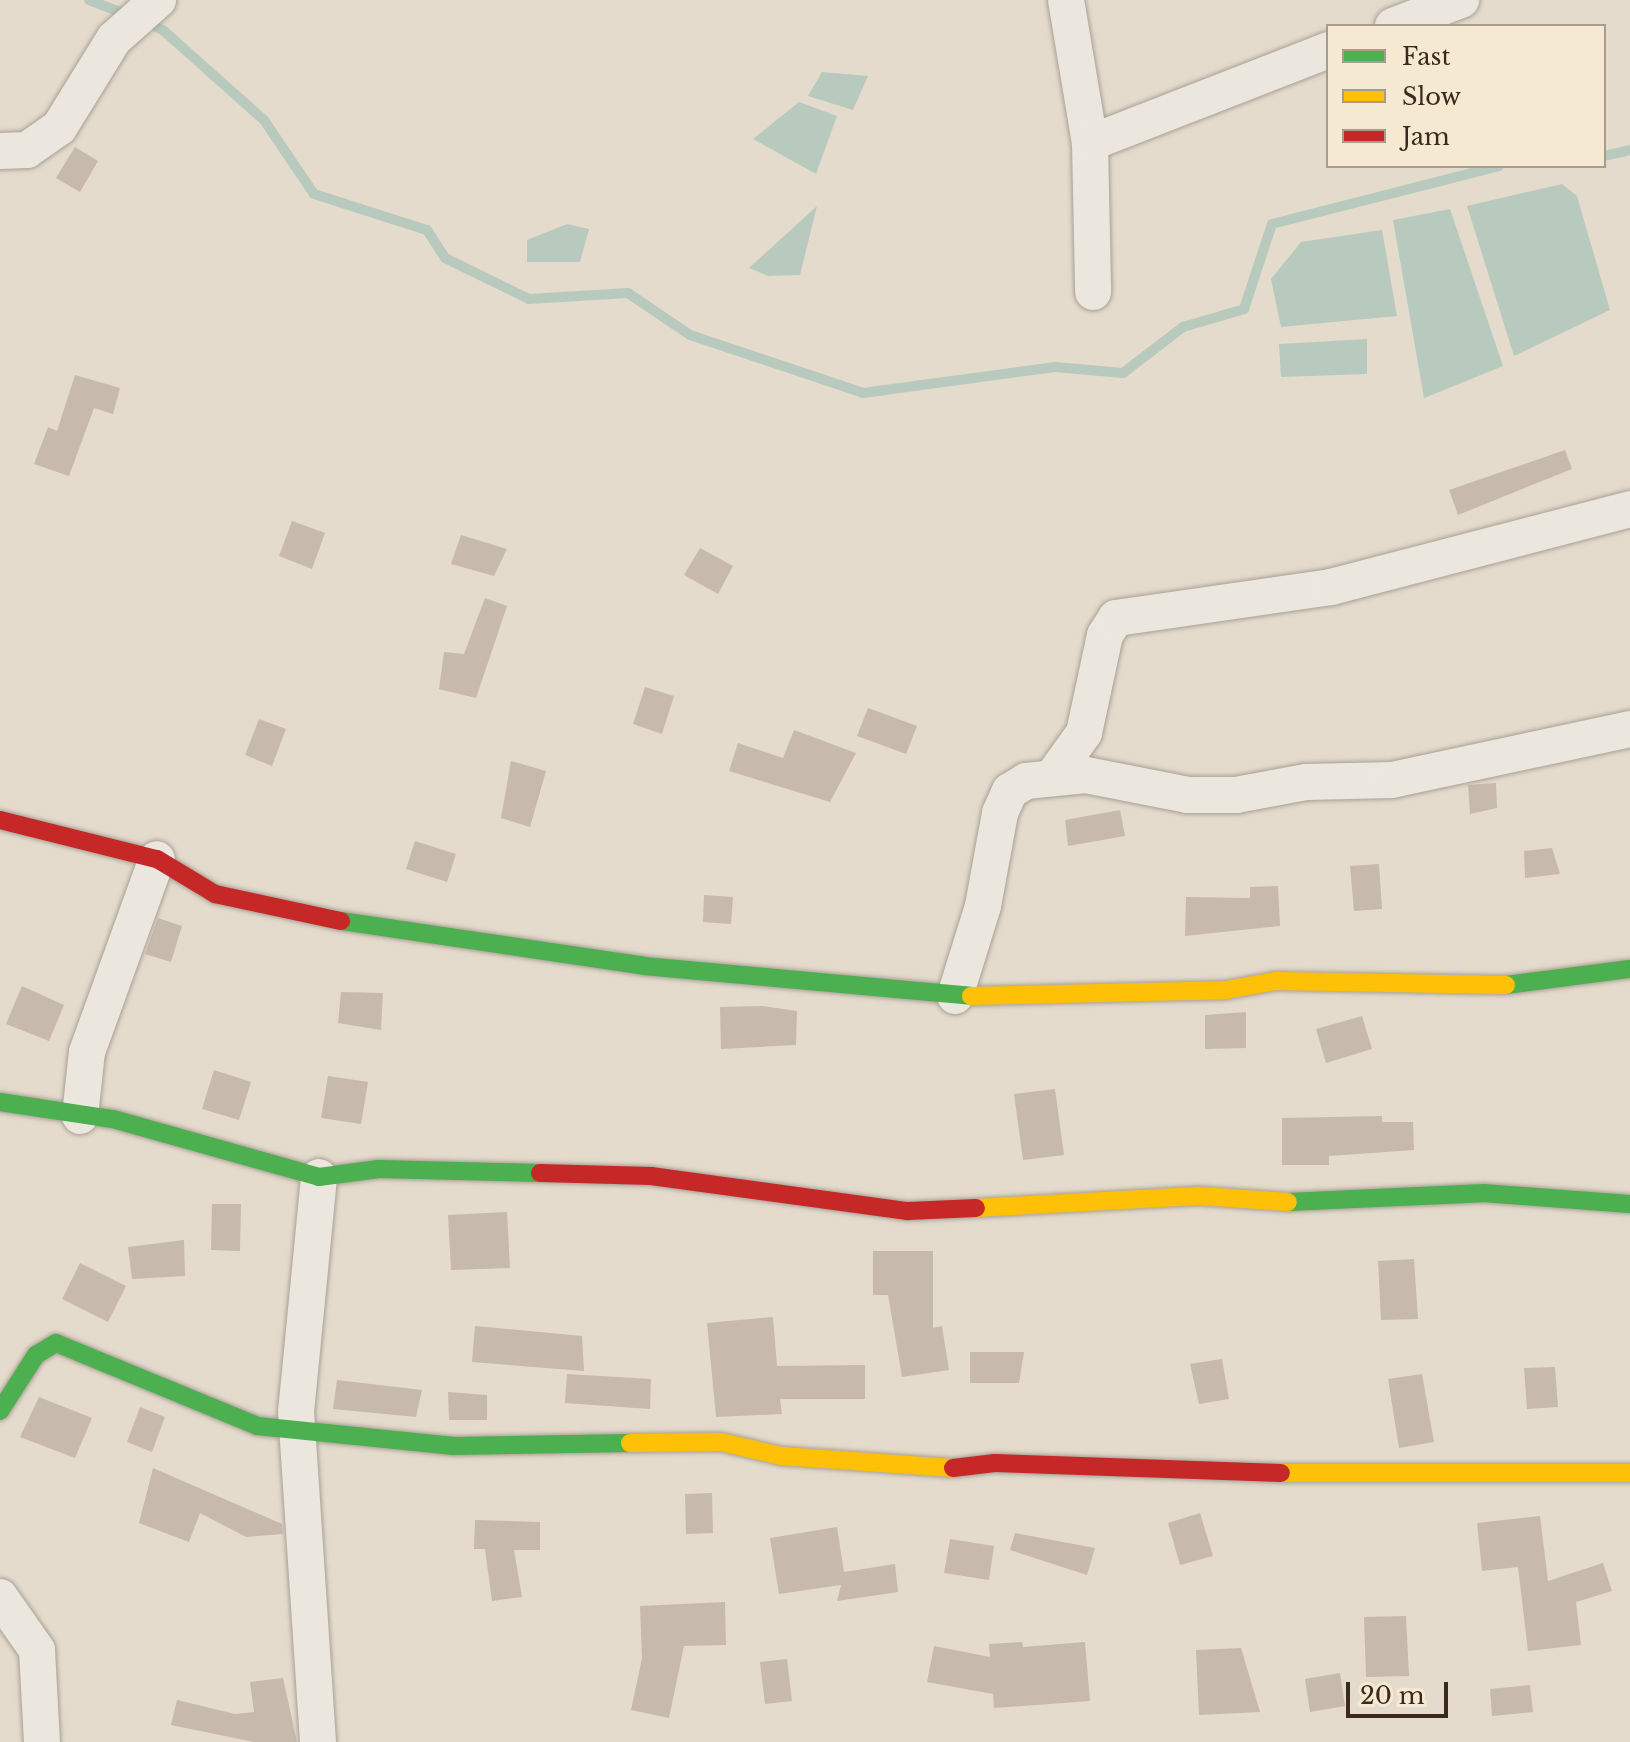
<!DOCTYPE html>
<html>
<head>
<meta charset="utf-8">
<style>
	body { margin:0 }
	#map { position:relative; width:1630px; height:1742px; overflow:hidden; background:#e4dbcc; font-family:"Libre Baskerville",serif }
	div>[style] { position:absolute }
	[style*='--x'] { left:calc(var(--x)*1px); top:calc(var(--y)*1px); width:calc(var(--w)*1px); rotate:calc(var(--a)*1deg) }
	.water>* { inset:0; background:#b8cabd }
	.stream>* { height:10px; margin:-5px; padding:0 5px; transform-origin:5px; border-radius:5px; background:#b8cabd }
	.building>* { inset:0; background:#c8b9ad }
	.roads { filter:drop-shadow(0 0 2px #a9a096) drop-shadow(0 0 2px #a9a096) }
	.street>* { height:36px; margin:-18px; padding:0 18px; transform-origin:18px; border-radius:18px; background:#ece7de }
	.fast>* { height:18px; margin:-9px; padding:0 9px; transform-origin:9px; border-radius:9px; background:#4caf50 }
	.slow>* { height:18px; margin:-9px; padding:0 9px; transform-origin:9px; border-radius:9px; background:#ffc107 }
	.jam>* { height:18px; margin:-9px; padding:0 9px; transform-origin:9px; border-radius:9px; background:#c62828 }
	span { translate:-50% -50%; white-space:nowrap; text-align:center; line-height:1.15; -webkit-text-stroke:7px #f6e9d2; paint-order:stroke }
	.legend { position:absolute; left:1326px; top:24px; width:280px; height:144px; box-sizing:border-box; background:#f6e9d2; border:2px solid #aa9c8a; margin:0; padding:10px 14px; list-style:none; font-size:24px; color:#39291e }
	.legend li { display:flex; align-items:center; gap:16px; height:40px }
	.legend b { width:40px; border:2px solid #aa9c8a }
	.scale { position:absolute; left:1346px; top:1682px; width:102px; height:36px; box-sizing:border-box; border:4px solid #39291e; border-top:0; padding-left:10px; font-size:24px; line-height:28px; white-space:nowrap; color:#39291e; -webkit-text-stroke:6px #f6e9d2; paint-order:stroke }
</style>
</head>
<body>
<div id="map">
	<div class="water">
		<div style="clip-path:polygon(822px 72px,868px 76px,853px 110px,808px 96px)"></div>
		<div style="clip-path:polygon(799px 102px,837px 116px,816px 174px,753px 139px)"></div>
		<div style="clip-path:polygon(1562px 184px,1577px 196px,1610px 310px,1514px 356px,1467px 206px)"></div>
		<div style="clip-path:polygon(817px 206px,800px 275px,768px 276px,749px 268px)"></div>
		<div style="clip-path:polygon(1450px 209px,1503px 366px,1424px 398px,1393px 220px)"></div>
		<div style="clip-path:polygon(567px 224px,589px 229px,580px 262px,527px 262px,527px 240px)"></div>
		<div style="clip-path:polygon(1382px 230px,1397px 316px,1281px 327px,1271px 279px,1301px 242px)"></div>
		<div style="clip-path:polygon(1367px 339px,1367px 374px,1281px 377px,1279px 344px)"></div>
	</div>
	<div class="stream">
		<div style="--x:89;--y:0;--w:42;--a:21"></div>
		<div style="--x:143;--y:21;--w:23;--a:25"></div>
		<div style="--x:164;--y:31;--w:134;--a:41.7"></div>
		<div style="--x:264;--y:120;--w:89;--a:56"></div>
		<div style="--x:314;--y:194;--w:119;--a:17.7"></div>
		<div style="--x:427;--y:230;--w:33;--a:57"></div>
		<div style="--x:445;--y:258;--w:93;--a:26"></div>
		<div style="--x:529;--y:299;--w:99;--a:-3.5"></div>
		<div style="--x:628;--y:293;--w:75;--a:34.1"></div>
		<div style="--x:690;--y:335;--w:182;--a:18.5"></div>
		<div style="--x:863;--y:393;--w:194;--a:-7.7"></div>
		<div style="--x:1055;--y:367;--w:68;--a:5"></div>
		<div style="--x:1123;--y:373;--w:76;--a:-37.5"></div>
		<div style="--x:1183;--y:327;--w:64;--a:-16.4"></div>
		<div style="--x:1244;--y:309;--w:89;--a:-71.8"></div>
		<div style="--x:1272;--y:224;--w:234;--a:-14.3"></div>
		<div style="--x:1604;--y:156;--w:27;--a:-13"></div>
	</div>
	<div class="building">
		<div style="clip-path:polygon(75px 147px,98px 161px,80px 192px,56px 178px)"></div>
		<div style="clip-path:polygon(75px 375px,120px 388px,113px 414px,94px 408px,69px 476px,34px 464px,48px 427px,57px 431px)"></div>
		<div style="clip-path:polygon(1565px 450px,1572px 469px,1458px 515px,1449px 490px)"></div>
		<div style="clip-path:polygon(292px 521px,325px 533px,312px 569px,279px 556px)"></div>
		<div style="clip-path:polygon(461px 535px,507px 549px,494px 576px,451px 564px)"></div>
		<div style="clip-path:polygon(700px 548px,733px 566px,718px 594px,684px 575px)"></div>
		<div style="clip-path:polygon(485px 598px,507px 606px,476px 698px,439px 689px,444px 652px,464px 654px)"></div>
		<div style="clip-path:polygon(645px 687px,674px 696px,662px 734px,633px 724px)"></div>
		<div style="clip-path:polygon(868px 708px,917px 726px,906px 754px,857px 736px)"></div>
		<div style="clip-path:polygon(259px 719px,286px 729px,272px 766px,245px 755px)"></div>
		<div style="clip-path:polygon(794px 730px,856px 753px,830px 802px,729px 771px,738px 743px,783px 758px)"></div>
		<div style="clip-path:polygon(511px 761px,546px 771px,530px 827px,501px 818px)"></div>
		<div style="clip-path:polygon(1496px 783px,1497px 808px,1470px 814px,1468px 785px)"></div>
		<div style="clip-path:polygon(1120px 810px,1125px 836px,1068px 846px,1065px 820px)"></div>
		<div style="clip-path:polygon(415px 841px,456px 854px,447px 882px,406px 869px)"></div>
		<div style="clip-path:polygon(1552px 848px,1560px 874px,1525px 878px,1524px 851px)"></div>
		<div style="clip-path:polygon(1379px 864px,1382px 909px,1354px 911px,1350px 866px)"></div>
		<div style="clip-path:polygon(1278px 886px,1280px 926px,1185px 936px,1186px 897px,1250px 898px,1250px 887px)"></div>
		<div style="clip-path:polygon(704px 895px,733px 897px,731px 924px,703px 922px)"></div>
		<div style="clip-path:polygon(158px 918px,182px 926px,171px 962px,145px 954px)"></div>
		<div style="clip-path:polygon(22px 986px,64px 1005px,49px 1041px,6px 1024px)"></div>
		<div style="clip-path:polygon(341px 992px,383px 993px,381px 1030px,338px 1023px)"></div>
		<div style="clip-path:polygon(762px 1006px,797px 1011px,796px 1045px,721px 1049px,720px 1007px)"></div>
		<div style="clip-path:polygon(1246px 1012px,1246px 1048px,1205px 1049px,1205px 1015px)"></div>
		<div style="clip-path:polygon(1362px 1016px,1372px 1049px,1326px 1063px,1316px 1029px)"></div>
		<div style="clip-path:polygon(214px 1070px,251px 1082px,239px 1120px,202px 1109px)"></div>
		<div style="clip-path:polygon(328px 1076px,368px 1082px,361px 1124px,321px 1118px)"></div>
		<div style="clip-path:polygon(1055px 1089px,1064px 1155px,1023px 1160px,1014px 1094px)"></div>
		<div style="clip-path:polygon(1382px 1116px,1382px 1122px,1413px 1122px,1414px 1150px,1329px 1156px,1329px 1165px,1282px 1165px,1282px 1118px)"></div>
		<div style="clip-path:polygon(212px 1204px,241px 1204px,240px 1251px,211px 1250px)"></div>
		<div style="clip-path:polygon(507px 1212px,510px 1268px,451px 1270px,448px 1215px)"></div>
		<div style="clip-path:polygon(184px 1240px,185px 1276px,132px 1279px,128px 1247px)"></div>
		<div style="clip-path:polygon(873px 1251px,933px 1251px,933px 1328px,942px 1326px,949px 1370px,902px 1377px,888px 1295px,873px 1295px)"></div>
		<div style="clip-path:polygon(1414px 1259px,1418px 1319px,1381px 1320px,1378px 1261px)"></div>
		<div style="clip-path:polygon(80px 1263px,126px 1286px,108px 1322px,62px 1299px)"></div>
		<div style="clip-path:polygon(773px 1317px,777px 1366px,865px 1365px,865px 1399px,780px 1399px,782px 1414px,716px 1417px,707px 1323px)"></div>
		<div style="clip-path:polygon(475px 1326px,582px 1336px,584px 1371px,472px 1362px)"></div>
		<div style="clip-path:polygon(970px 1352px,1024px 1352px,1019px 1383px,970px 1383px)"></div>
		<div style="clip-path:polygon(1222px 1359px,1229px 1399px,1199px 1404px,1190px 1364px)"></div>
		<div style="clip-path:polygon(1555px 1367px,1558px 1407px,1527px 1409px,1524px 1368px)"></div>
		<div style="clip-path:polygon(567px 1374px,651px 1379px,650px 1409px,565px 1403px)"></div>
		<div style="clip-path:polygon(1422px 1374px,1434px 1442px,1399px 1448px,1388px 1379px)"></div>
		<div style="clip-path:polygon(337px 1380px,422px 1390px,416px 1417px,333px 1409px)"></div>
		<div style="clip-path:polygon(448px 1392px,487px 1395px,487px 1420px,449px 1420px)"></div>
		<div style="clip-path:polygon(39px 1397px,92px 1418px,75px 1458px,20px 1437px)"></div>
		<div style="clip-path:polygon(140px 1407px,165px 1417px,152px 1452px,127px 1442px)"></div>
		<div style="clip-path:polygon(153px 1468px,282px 1524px,283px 1534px,246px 1537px,200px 1513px,189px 1542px,139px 1523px)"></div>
		<div style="clip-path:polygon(712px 1493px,713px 1533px,686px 1534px,685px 1494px)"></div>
		<div style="clip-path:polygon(1200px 1513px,1213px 1556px,1180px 1565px,1168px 1523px)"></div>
		<div style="clip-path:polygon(1540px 1516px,1548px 1581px,1603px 1563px,1612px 1591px,1576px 1602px,1581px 1645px,1528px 1651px,1518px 1567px,1482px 1571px,1477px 1523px)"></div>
		<div style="clip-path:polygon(475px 1520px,540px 1522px,540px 1550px,514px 1550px,522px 1597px,492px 1601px,485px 1549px,474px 1549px)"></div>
		<div style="clip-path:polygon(837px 1527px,844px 1572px,895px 1564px,898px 1592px,837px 1601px,841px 1585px,779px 1594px,770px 1538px)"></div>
		<div style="clip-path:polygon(1015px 1533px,1095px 1548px,1087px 1575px,1010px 1550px)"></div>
		<div style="clip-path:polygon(950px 1539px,994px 1546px,989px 1580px,944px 1573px)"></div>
		<div style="clip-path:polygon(725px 1602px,726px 1645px,684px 1646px,669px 1718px,631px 1710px,642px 1658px,640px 1606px)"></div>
		<div style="clip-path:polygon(1406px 1616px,1409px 1676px,1366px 1677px,1364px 1617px)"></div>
		<div style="clip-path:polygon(1022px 1642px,1023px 1647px,1085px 1642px,1090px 1701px,994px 1708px,993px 1694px,927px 1682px,934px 1646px,990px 1657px,989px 1644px)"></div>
		<div style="clip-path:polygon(1241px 1648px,1260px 1712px,1199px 1715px,1196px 1650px)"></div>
		<div style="clip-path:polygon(787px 1659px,792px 1701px,765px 1704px,760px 1662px)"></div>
		<div style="clip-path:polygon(1340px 1673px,1345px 1706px,1310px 1712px,1305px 1679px)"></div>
		<div style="clip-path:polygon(283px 1678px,297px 1742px,254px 1742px,171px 1725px,177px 1700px,235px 1714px,254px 1712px,250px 1682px)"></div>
		<div style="clip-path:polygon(1530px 1685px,1533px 1712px,1492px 1716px,1490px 1689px)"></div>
	</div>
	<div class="roads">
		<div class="street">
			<div style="--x:1066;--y:0;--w:145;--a:80.5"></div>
			<div style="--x:1090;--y:143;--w:149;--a:88.8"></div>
			<div style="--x:1393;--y:26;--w:73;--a:-20.9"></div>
			<div style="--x:1090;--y:143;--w:256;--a:-21.3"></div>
			<div style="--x:0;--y:151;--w:27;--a:-2"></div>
			<div style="--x:27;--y:150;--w:39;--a:-35"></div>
			<div style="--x:59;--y:128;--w:105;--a:-58.3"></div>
			<div style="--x:114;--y:39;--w:59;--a:-41.6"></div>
			<div style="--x:1053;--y:776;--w:53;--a:-54.2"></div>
			<div style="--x:1084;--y:733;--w:100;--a:-77.9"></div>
			<div style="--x:1105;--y:635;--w:20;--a:-57"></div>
			<div style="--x:1116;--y:618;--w:217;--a:-8.2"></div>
			<div style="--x:1331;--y:587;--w:309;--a:-14.6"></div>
			<div style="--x:955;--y:996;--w:94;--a:-72.7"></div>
			<div style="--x:983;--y:906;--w:95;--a:-79.6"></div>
			<div style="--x:1000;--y:813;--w:24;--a:-66"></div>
			<div style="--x:1010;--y:791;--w:19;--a:-32"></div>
			<div style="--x:1026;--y:781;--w:60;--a:-5.7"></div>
			<div style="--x:1086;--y:775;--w:104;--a:11.1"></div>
			<div style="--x:1188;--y:795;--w:48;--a:0"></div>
			<div style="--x:1236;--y:795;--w:71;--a:-10.5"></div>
			<div style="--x:1306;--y:782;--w:86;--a:-1.3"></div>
			<div style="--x:1392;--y:780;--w:243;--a:-12.1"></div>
			<div style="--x:80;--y:1116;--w:64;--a:-83.8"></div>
			<div style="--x:87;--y:1052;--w:205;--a:-70.1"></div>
			<div style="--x:0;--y:1597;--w:65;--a:55.1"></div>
			<div style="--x:37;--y:1650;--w:92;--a:86.9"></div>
			<div style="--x:318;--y:1742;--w:331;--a:-93.8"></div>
			<div style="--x:296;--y:1412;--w:236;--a:-84.4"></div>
		</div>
		<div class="fast">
			<div style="--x:341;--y:921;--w:306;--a:8.4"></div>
			<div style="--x:644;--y:966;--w:328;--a:5.2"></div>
			<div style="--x:1506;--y:985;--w:125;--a:-7.4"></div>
			<div style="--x:0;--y:1102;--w:114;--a:8.6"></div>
			<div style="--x:113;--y:1119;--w:214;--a:15.7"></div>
			<div style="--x:319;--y:1177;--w:60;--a:-7.7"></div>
			<div style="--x:378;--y:1169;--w:162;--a:1.4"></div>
			<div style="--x:1288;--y:1202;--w:195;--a:-2.6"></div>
			<div style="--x:1483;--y:1193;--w:147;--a:4.3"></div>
			<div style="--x:0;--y:1411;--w:67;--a:-57.3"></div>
			<div style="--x:36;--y:1355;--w:23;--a:-31"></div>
			<div style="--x:56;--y:1343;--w:217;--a:22.4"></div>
			<div style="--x:257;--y:1426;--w:198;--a:5.8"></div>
			<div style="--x:454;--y:1446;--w:176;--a:-1"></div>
		</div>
		<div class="slow">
			<div style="--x:971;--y:996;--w:255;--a:-1.3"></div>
			<div style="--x:1226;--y:990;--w:51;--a:-10.2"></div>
			<div style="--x:1276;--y:981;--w:230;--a:1"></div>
			<div style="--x:976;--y:1208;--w:225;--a:-3.1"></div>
			<div style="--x:1201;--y:1196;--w:87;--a:3.9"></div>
			<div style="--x:630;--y:1443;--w:91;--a:-0.6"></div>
			<div style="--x:721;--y:1442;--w:62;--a:13.1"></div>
			<div style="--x:781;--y:1456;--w:172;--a:4"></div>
			<div style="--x:1281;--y:1473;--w:349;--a:0"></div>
		</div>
		<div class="jam">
			<div style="--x:0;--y:820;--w:162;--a:14"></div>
			<div style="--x:157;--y:859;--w:68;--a:31.1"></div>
			<div style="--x:215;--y:894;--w:129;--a:12.1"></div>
			<div style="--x:540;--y:1173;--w:111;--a:1.5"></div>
			<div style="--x:651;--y:1176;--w:259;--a:7.8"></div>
			<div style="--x:908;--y:1211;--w:68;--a:-2.5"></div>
			<div style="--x:953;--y:1468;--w:42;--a:-6.8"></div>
			<div style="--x:995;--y:1463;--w:286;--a:2"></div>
		</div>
	</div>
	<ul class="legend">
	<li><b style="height:10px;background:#4caf50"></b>Fast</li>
	<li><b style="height:10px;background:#ffc107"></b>Slow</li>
	<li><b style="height:10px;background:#c62828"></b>Jam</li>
	</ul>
	<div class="scale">20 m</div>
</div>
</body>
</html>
